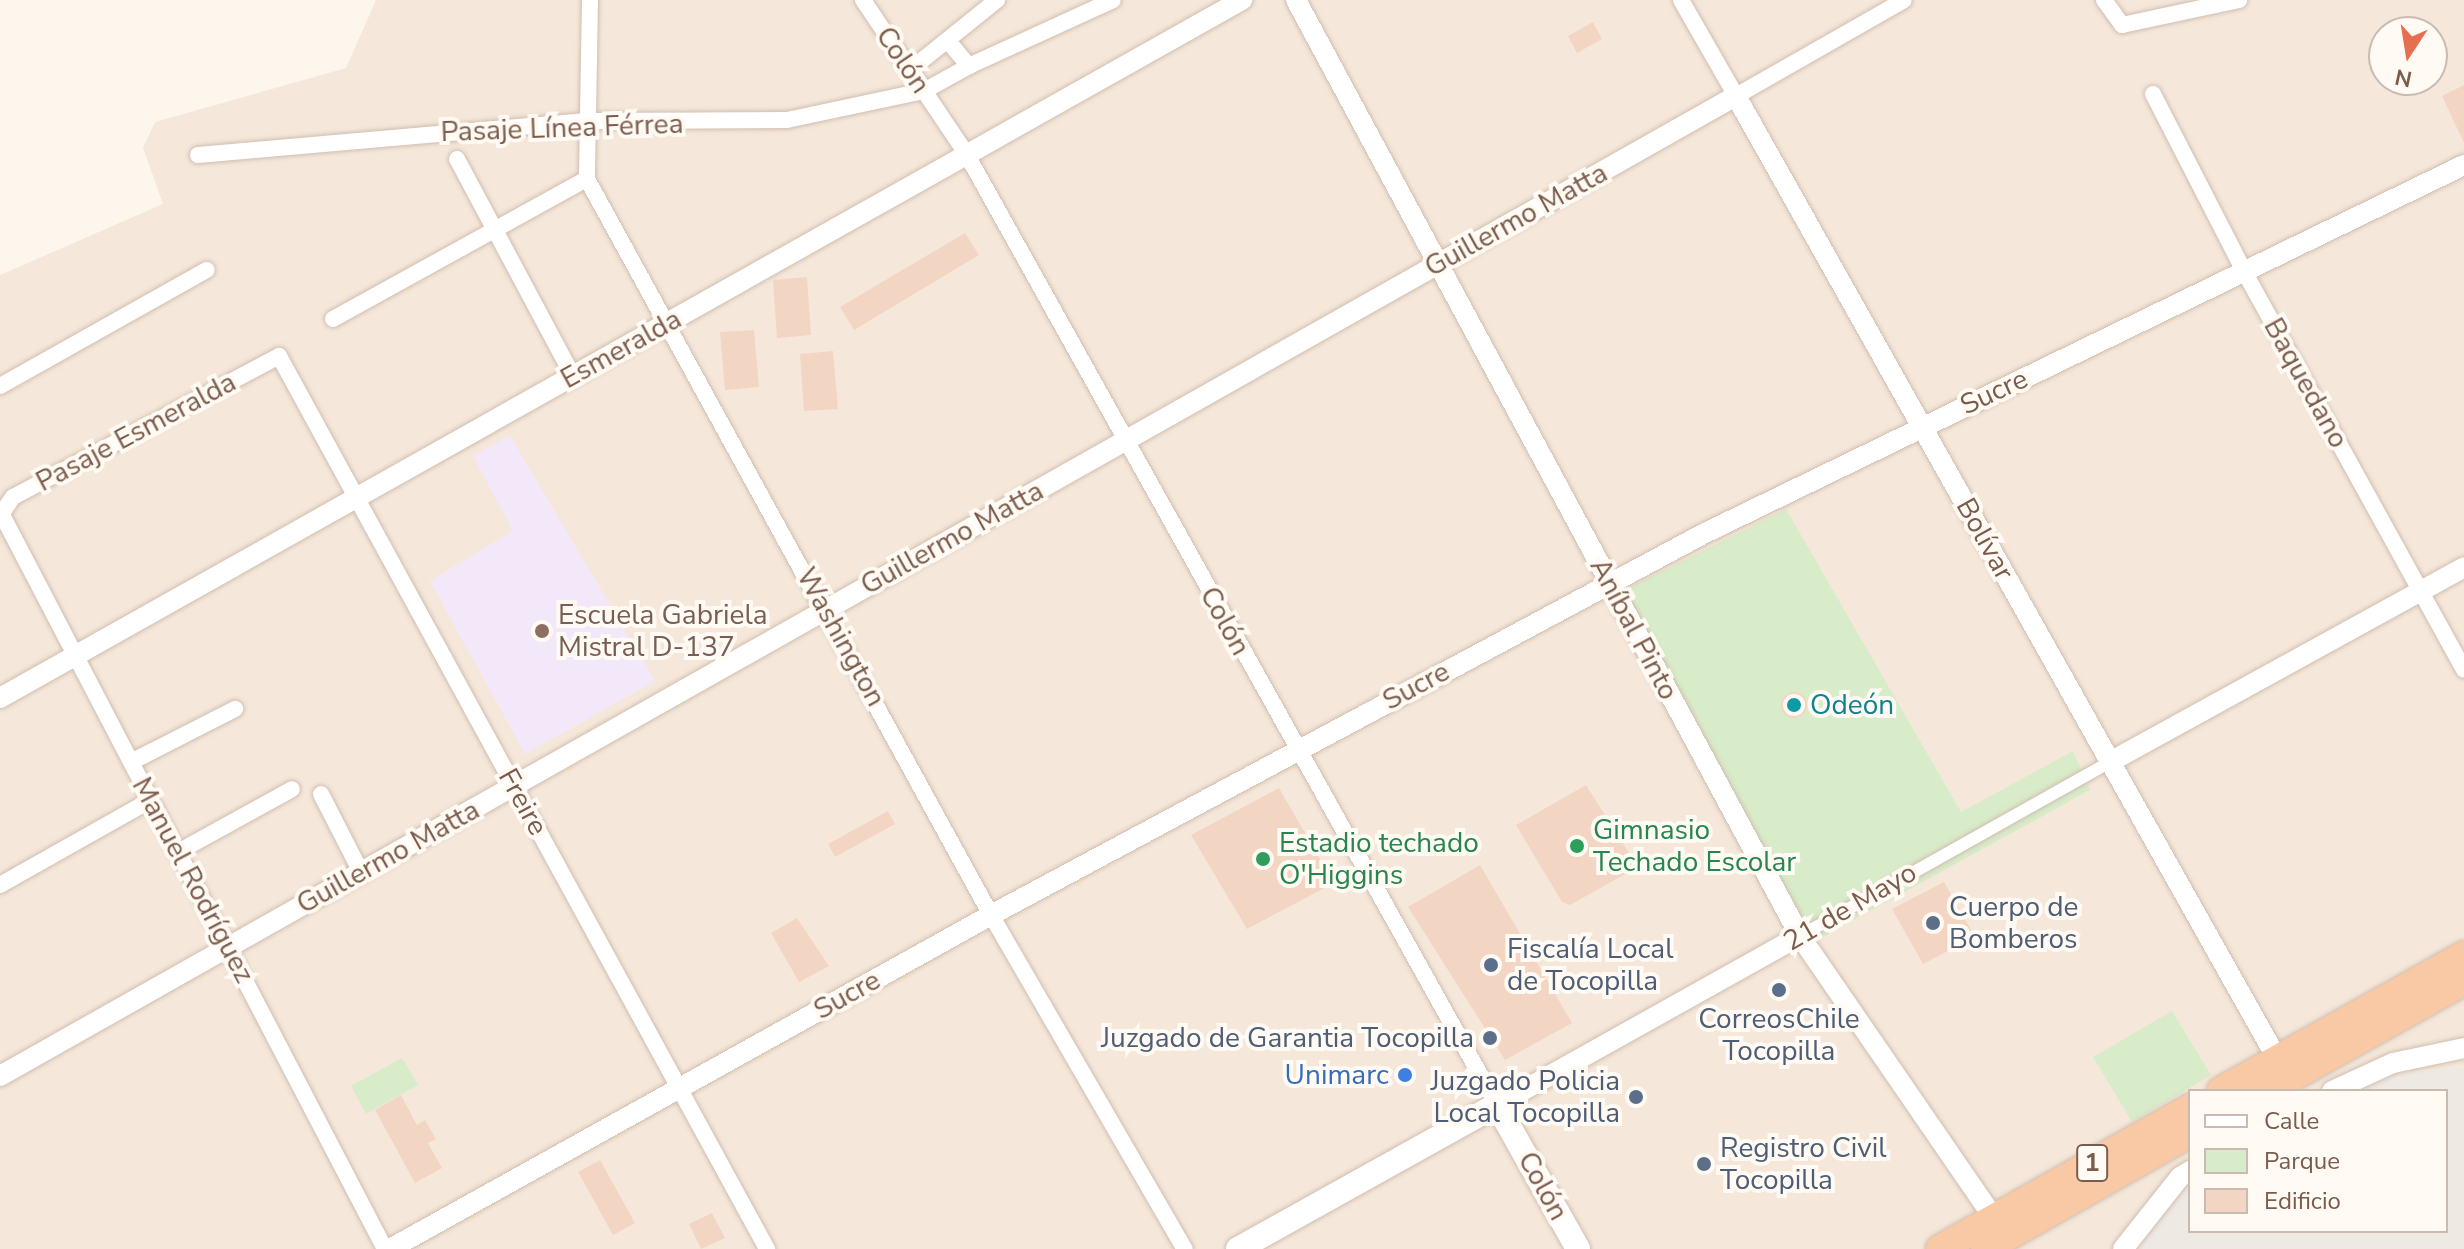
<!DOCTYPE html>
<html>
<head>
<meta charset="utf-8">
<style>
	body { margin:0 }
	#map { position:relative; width:2464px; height:1249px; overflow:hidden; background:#fdf6ec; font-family:"Nunito Sans",sans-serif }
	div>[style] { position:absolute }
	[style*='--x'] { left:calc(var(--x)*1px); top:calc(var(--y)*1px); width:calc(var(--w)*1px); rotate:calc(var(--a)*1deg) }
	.residential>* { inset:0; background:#f5e8da }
	.industrial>* { inset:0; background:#efe9e4 }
	.education>* { inset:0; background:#f3e8fa }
	.green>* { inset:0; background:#d8ecc9 }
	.building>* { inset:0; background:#f3d5c3 }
	.round { border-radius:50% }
	.roads { filter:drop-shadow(0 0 2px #d1beb0) drop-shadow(0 0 2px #d1beb0) }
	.pedestrian>* { height:12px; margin:-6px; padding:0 6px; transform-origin:6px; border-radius:6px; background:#fff }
	.minor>* { height:16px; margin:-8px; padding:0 8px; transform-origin:8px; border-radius:8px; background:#fff }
	.tertiary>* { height:20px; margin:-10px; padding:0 10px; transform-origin:10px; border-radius:10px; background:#fff }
	.secondary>* { height:24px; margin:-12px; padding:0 12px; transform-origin:12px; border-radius:12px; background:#fff }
	.trunk>* { height:28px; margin:-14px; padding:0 14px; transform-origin:14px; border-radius:14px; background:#f9c8a4 }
	.dots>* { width:22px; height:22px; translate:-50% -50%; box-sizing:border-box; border:4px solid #fffaf3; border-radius:50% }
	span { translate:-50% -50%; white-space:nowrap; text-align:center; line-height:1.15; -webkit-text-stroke:8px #fffaf3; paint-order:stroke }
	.shield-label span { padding:2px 6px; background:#fffaf3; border:2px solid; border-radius:6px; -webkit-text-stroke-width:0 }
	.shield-label { font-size:26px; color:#7a5c4d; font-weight:700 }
	.street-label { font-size:28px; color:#7a5c4d }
	.education-label { font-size:28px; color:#785e54 }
	.left { translate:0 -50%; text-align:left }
	.culture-label { font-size:28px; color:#0d838f }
	.leisure-label { font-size:28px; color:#27864d }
	.service-label { font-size:28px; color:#4e5e75 }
	.right { translate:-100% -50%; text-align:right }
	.shop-label { font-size:28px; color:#366cbe }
	.legend { position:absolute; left:2188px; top:1089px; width:260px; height:144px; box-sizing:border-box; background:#fffaf3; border:2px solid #cabbb1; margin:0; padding:10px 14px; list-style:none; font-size:24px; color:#7a5c4d }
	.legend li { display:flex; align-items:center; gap:16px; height:40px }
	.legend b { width:40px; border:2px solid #cabbb1 }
	.north { position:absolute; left:2368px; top:16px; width:80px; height:80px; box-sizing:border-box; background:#fffaf3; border:2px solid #cabbb1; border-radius:50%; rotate:192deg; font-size:22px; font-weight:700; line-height:32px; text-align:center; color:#7a5c4d }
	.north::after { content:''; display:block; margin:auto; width:28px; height:36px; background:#e76f51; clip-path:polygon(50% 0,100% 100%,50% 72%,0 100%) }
</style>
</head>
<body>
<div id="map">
	<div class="residential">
		<div style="clip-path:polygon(evenodd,376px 0,2464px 0,2464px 1066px,2396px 1074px,2357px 1091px,2190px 1091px,2190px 1183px,2134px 1249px,0 1249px,0 275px,163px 204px,143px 148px,155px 122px,346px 68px,376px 0,2384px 32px,2432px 32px,2432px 80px,2384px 80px,2384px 32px)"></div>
	</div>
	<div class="industrial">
		<div style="clip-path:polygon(2464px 1066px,2464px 1249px,2134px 1249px,2190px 1183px,2190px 1231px,2446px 1231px,2446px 1091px,2357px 1091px,2395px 1074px)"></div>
	</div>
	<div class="education">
		<div style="clip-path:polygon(510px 436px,655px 681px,525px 754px,430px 581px,513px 531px,473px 456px)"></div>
	</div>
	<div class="green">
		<div style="clip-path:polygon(1786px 509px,1961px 812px,2073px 751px,2090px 790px,1812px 943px,1619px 593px)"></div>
		<div style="clip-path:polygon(2172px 1011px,2211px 1075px,2132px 1122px,2093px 1057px)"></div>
		<div style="clip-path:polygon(402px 1058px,418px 1085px,366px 1114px,351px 1086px)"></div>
	</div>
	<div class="building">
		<div style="clip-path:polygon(1593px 22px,1602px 39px,1577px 53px,1568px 36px)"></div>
		<div style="clip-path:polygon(2464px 85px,2464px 143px,2442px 96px)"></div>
		<div style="clip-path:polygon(965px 233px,979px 255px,854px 330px,840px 307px)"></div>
		<div style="clip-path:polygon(807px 277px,811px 335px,777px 338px,773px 280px)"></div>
		<div style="clip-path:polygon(754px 330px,759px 387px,725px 390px,720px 332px)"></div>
		<div style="clip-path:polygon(833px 351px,838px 409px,804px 411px,800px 354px)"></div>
		<div class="round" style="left:1781px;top:692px;width:26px;height:26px"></div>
		<div style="clip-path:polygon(1586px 785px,1638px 867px,1570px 905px,1562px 902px,1516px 825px)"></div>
		<div style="clip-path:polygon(1279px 788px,1334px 883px,1247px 929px,1191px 835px)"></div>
		<div style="clip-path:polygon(888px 811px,895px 824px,835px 857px,828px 844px)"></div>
		<div style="clip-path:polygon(1480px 865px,1572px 1023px,1505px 1060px,1408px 907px)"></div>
		<div style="clip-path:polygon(1944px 882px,1975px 937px,1923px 964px,1892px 909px)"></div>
		<div style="clip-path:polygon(797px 918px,829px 966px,799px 982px,771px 933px)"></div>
		<div style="clip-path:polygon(401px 1095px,417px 1125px,425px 1120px,436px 1139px,428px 1143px,442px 1168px,415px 1183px,375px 1110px)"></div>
		<div style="clip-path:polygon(600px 1160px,635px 1223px,613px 1235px,578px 1172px)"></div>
		<div style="clip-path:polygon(712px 1213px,725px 1238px,701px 1249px,689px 1224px)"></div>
	</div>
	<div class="roads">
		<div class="pedestrian">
			<div style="--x:1800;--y:936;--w:355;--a:-29.3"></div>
		</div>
		<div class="minor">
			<div style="--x:590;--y:0;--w:179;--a:91"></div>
			<div style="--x:587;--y:179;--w:840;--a:61.24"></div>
			<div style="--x:991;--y:915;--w:386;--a:59.9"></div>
			<div style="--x:863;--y:0;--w:187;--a:56.1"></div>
			<div style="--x:967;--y:155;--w:1088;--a:60.84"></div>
			<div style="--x:1681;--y:0;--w:111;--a:60.2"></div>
			<div style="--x:1736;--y:96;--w:193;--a:-29.7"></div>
			<div style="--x:2104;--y:0;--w:31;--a:54"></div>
			<div style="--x:2122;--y:25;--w:120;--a:-12.1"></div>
			<div style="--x:948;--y:41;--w:33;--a:50"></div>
			<div style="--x:910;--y:70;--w:112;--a:-38.8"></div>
			<div style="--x:2153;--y:94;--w:201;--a:62.8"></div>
			<div style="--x:2245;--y:273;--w:453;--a:61.1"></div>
			<div style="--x:198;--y:155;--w:390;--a:-5"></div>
			<div style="--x:587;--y:121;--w:200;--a:-0.3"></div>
			<div style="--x:787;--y:120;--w:140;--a:-12"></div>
			<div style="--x:924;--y:91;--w:51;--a:-29.1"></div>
			<div style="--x:969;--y:66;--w:158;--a:-24.6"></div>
			<div style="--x:457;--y:159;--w:246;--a:61.9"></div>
			<div style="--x:333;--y:319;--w:290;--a:-28.9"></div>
			<div style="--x:0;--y:386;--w:237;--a:-29.3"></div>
			<div style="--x:0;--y:511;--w:832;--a:62.45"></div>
			<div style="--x:0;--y:516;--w:23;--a:-56"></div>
			<div style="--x:13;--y:497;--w:301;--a:-27.9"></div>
			<div style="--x:279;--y:356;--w:1018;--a:61.34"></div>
			<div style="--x:131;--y:762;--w:117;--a:-27"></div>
			<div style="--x:321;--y:794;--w:88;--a:62.9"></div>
			<div style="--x:178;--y:852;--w:130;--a:-28.9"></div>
			<div style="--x:0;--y:885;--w:173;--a:-29.4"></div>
		</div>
		<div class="tertiary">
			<div style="--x:1296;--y:0;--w:1063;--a:61.7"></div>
			<div style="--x:1800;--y:936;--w:353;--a:55.5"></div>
			<div style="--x:0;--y:698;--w:1425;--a:-29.34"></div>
			<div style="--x:2110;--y:762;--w:404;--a:-28.8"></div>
			<div style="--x:0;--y:1076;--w:1994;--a:-29.45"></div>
			<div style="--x:1736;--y:96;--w:1118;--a:60.66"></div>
			<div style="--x:2332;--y:1091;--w:67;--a:-24.7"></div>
			<div style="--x:2393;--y:1063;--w:73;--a:-11.9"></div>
			<div style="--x:1497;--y:1105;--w:347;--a:-29.2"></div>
			<div style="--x:390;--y:1249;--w:688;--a:-29.06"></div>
			<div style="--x:991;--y:915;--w:808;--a:-28.15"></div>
			<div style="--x:1703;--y:534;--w:846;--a:-25.87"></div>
			<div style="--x:2123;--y:1249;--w:92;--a:-51.6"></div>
			<div style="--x:2180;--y:1177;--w:12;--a:-31"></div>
		</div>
		<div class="secondary">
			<div style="--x:1238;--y:1249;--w:296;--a:-29.1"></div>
			<div style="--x:1497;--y:1105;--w:165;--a:60.6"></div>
		</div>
		<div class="trunk">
			<div style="--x:2221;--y:1091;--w:278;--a:-29.2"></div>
			<div style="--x:2267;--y:1091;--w:226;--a:-29.2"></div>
			<div style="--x:1940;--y:1249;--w:287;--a:-29.4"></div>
			<div style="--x:1985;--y:1249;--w:236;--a:-29.5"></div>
		</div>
	</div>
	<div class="dots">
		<div style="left:542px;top:631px;background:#8d6e63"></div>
		<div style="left:1794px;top:705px;background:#0f9aa8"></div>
		<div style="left:1577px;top:846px;background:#2e9e5b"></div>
		<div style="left:1263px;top:859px;background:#2e9e5b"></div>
		<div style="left:1933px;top:923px;background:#5c6f8a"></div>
		<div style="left:1491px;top:965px;background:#5c6f8a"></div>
		<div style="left:1779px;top:990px;background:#5c6f8a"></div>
		<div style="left:1490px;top:1038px;background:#5c6f8a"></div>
		<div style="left:1405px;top:1075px;background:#3f7fe0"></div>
		<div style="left:1636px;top:1097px;background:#5c6f8a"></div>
		<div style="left:1704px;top:1164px;background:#5c6f8a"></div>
	</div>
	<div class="shield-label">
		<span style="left:2092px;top:1163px">1</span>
	</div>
	<div class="street-label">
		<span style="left:903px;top:60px;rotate:56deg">Colón</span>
		<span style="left:562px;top:128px;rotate:-2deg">Pasaje Línea Férrea</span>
		<span style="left:1516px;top:220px;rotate:-29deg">Guillermo Matta</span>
		<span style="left:621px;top:349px;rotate:-29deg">Esmeralda</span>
		<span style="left:2306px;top:383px;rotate:61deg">Baquedano</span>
		<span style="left:1994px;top:392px;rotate:-25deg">Sucre</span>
		<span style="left:136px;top:432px;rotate:-28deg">Pasaje Esmeralda</span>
		<span style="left:952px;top:538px;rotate:-29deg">Guillermo Matta</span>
		<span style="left:1985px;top:539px;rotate:61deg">Bolívar</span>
		<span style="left:1225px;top:621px;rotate:61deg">Colón</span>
		<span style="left:1634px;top:629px;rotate:62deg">Aníbal Pinto</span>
		<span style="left:841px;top:637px;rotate:61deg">Washington</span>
		<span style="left:1416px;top:686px;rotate:-28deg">Sucre</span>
		<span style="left:523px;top:802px;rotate:61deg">Freire</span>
		<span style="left:388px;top:857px;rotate:-29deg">Guillermo Matta</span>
		<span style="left:193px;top:880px;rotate:62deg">Manuel Rodríguez</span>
		<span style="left:1850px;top:907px;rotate:-30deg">21 de Mayo</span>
		<span style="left:847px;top:995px;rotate:-29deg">Sucre</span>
		<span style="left:1543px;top:1186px;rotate:61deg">Colón</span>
	</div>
	<div class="education-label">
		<span class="left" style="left:558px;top:631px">Escuela Gabriela<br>Mistral D-137</span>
	</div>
	<div class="culture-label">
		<span class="left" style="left:1810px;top:705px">Odeón</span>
	</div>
	<div class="leisure-label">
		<span class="left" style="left:1593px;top:846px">Gimnasio<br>Techado Escolar</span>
		<span class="left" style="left:1279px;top:859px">Estadio techado<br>O'Higgins</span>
	</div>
	<div class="service-label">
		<span class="left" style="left:1949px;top:923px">Cuerpo de<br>Bomberos</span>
		<span class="left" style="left:1507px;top:965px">Fiscalía Local<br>de Tocopilla</span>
		<span style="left:1779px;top:1035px">CorreosChile<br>Tocopilla</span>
		<span class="right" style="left:1474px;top:1038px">Juzgado de Garantia Tocopilla</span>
		<span class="right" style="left:1620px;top:1097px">Juzgado Policia<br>Local Tocopilla</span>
		<span class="left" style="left:1720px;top:1164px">Registro Civil<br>Tocopilla</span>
	</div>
	<div class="shop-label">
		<span class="right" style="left:1389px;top:1075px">Unimarc</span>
	</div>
	<ul class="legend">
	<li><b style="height:10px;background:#fff"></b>Calle</li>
	<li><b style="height:22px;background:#d8ecc9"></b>Parque</li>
	<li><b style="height:22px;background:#f3d5c3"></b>Edificio</li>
	</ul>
	<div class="north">N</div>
</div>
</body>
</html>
